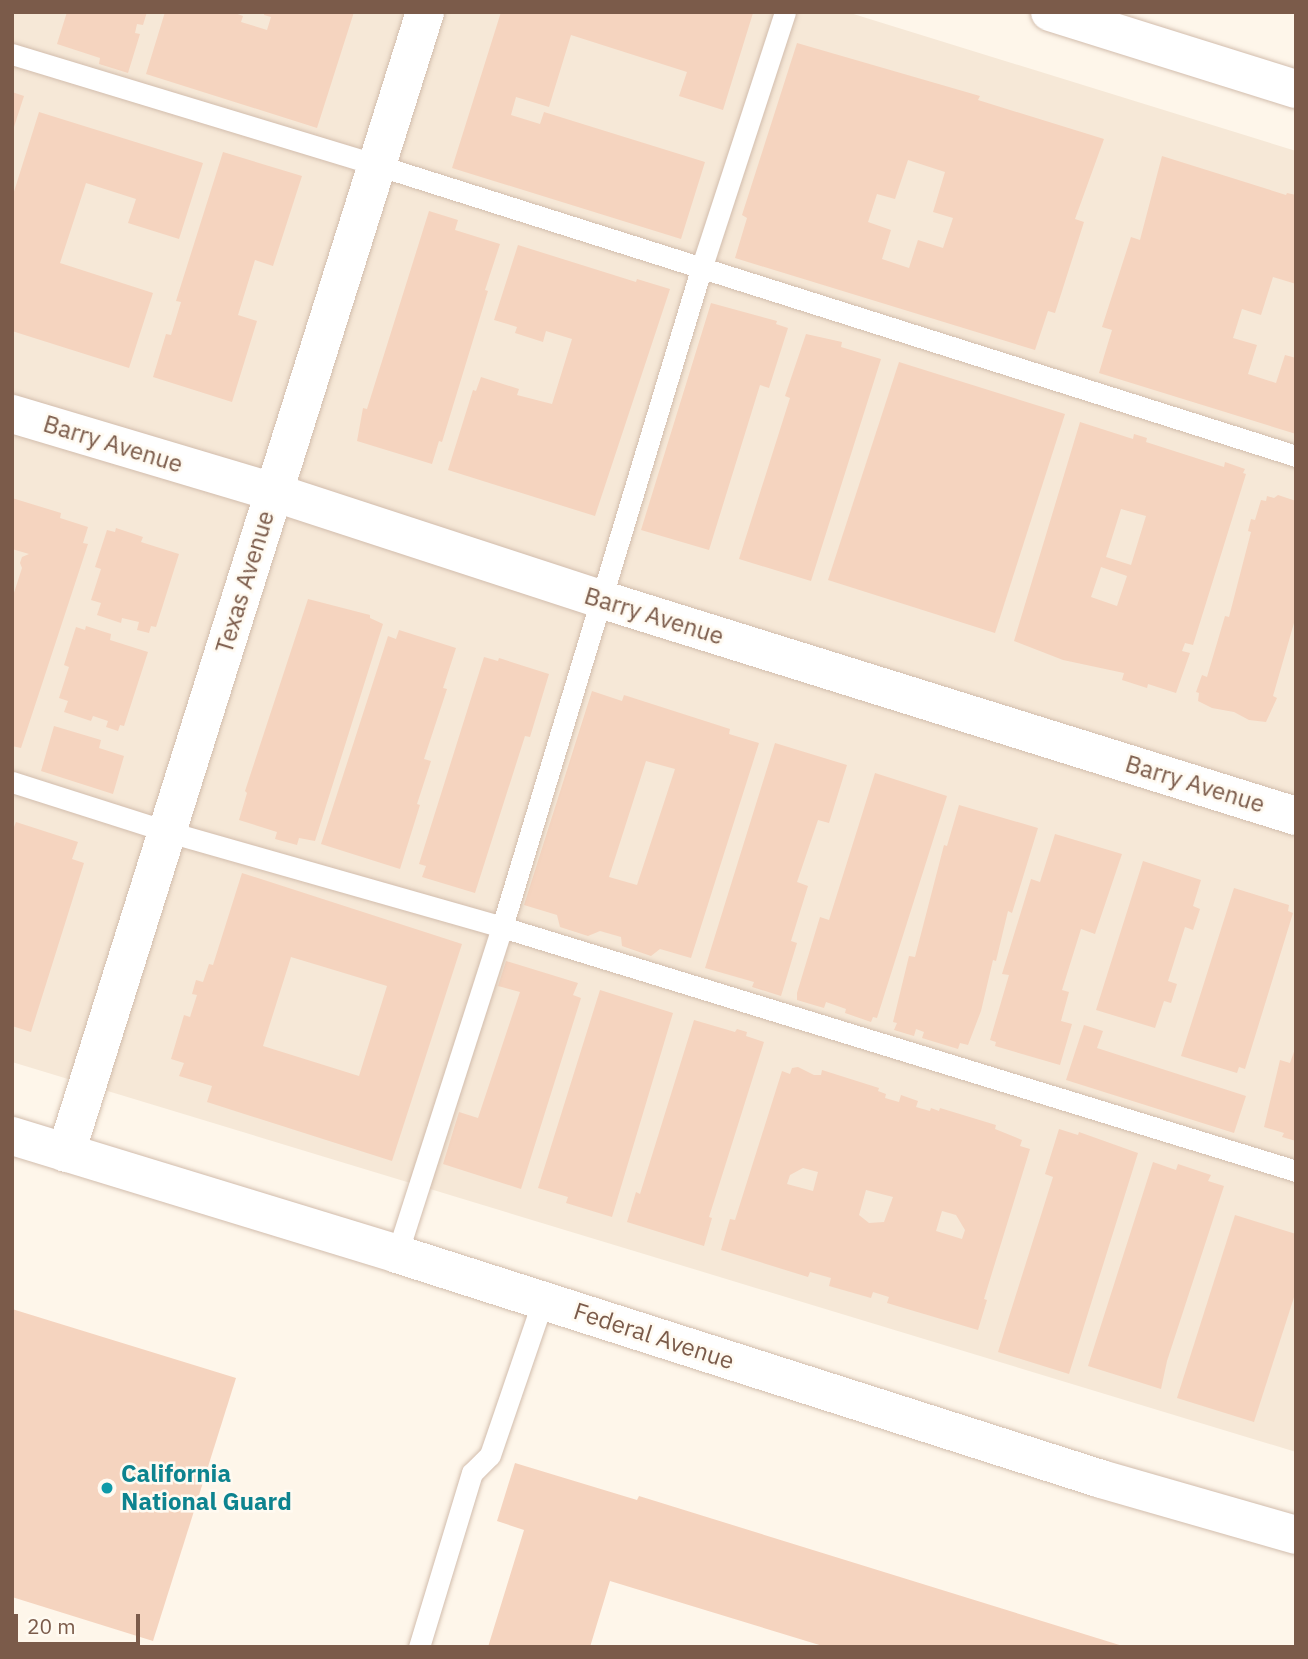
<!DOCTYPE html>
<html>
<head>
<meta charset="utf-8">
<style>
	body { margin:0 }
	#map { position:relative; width:1308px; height:1659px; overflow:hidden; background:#fef6ea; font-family:"IBM Plex Sans",sans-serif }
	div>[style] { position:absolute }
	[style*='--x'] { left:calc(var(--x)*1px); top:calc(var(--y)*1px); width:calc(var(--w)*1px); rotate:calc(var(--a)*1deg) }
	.residential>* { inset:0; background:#f6e8d7 }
	.building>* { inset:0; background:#f5d4bf }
	.roads { filter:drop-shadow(0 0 2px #d2bdad) drop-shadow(0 0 2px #d2bdad) }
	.lane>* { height:21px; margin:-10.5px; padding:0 10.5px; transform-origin:10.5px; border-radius:10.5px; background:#fff }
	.street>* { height:38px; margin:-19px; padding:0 19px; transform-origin:19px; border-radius:19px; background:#fff }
	.secondary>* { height:38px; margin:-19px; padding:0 19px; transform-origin:19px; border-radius:19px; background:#fff }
	.dots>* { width:19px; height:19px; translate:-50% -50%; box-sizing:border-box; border:4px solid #fffaf1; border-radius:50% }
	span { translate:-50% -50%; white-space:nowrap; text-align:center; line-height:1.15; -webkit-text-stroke:5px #fffaf1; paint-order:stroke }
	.street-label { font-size:24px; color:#7b5b4a }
	.culture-label { font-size:24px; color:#0d838f; font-weight:700 }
	.left { translate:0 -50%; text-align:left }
	.frame { position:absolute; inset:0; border:14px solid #7b5b4a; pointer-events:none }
	.scale { position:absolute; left:14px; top:1614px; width:126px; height:32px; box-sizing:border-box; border:4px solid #7b5b4a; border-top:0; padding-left:9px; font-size:21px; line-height:24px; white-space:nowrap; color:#7b5b4a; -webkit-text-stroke:5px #fffaf1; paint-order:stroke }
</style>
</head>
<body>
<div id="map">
	<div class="residential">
		<div style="clip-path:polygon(12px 12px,847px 12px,1296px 151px,1296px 1452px,12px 1062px)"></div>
	</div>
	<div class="building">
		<div style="clip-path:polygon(67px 12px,147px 12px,143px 25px,137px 24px,135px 33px,140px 34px,128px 73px,99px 64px,100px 58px,57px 44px)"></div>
		<div style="clip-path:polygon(165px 12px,232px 12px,243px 16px,241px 22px,267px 30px,271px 17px,264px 15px,265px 12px,354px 12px,317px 128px,146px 74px)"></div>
		<div style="clip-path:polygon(501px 12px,753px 13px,723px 110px,679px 96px,687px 72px,571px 35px,549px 107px,516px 97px,511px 115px,540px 124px,544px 112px,705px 162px,681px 239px,452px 168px)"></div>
		<div style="clip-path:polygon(evenodd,797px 43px,980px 96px,978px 100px,1104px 139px,1075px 219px,1084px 222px,1055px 313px,1048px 311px,1035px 350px,735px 258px,747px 218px,742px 215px,797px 43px,908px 160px,945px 172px,933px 212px,953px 218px,943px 248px,918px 240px,909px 268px,882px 259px,891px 230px,868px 222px,877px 194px,895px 199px,908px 160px)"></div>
		<div style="clip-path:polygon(12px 92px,24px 96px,13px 130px,12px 130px)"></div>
		<div style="clip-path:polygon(39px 112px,203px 163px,179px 239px,128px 223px,136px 199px,86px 183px,60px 263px,153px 293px,129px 368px,12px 331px,12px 198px)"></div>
		<div style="clip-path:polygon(223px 152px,302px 176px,273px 266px,255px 260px,238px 315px,257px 321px,232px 402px,153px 377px,166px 334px,171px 335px,181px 302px,176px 301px)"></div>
		<div style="clip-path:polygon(1162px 156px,1286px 195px,1287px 193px,1296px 195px,1296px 284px,1273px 277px,1261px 315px,1242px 309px,1233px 338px,1257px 345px,1248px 374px,1276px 383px,1285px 355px,1296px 358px,1296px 434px,1099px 373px,1112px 330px,1102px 327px,1131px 237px,1140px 240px)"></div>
		<div style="clip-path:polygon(429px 211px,458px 220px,455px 230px,500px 244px,485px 290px,488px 291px,442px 442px,439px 441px,432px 464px,357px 441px,363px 408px,367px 409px)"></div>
		<div style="clip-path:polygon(518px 245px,636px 282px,637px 279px,670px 289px,595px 516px,448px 470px,473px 390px,476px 391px,481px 377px,519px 389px,517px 395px,552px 404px,572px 339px,546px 331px,543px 342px,515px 333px,517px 327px,494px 320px)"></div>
		<div style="clip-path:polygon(711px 303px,777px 321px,776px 324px,788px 328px,769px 388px,760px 385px,709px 550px,641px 530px)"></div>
		<div style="clip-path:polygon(806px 334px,842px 342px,841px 347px,881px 359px,811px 581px,739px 559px,790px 398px,785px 396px)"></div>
		<div style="clip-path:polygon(899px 362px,1065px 414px,995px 633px,828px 580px)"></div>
		<div style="clip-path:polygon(evenodd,1080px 422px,1133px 439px,1134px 434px,1147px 438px,1146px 442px,1224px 467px,1225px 462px,1245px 469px,1243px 473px,1246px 474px,1193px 645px,1185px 643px,1182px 651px,1190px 653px,1176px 693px,1148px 684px,1147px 688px,1122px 680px,1124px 673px,1063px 660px,1014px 641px,1080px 422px,1121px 509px,1146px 516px,1131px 565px,1106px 557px,1121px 509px,1080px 422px,1101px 567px,1127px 576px,1117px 606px,1091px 597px,1101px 567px)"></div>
		<div style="clip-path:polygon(1278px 495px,1296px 501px,1296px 616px,1273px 696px,1277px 698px,1266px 722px,1249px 720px,1234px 712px,1212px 708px,1198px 701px,1199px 693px,1196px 692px,1202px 675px,1207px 677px,1225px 616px,1229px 617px,1251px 532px,1248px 531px,1251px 519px,1255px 520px,1261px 500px,1266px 501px,1267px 496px,1274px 498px)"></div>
		<div style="clip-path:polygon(12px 498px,61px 513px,60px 518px,88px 527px,83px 543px,88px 544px,21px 748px,12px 746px,12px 599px,22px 568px,20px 563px,22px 557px,29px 554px,12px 549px)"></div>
		<div style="clip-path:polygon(116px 528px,143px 537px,141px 542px,179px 554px,156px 627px,151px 626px,149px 633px,137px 630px,139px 622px,122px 618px,121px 623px,97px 615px,101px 603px,91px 600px,101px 569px,95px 567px,107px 530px,115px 532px)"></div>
		<div style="clip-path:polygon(308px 599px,370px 615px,370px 618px,383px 624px,315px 841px,299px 838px,297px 845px,275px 839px,277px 832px,239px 820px,247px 793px,245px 791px)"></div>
		<div style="clip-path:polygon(86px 626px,111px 634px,110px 640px,148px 652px,124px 726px,120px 725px,118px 731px,106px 727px,108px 721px,93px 716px,91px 721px,64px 712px,68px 701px,59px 698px,69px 667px,64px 665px,76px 627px,85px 630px)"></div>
		<div style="clip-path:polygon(399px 630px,456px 648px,443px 688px,447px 689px,424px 759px,431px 761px,417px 804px,420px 805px,400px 869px,321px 844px,388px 636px,396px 639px)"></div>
		<div style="clip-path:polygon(484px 657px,498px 661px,499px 658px,549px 674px,530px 737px,525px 736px,475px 893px,422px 877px,426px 866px,419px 864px)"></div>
		<div style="clip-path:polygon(evenodd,592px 691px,622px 701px,624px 695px,730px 729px,729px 734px,759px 743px,691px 958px,660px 949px,651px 956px,622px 946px,621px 937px,600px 931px,588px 936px,560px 927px,557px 915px,524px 905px,592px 691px,646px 761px,675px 769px,637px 885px,609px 877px,646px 761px)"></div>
		<div style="clip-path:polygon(54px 726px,101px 740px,99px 748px,124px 756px,113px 794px,41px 771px)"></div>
		<div style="clip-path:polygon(775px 743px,847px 765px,829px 823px,818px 820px,797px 882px,808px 886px,791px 941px,797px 943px,781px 996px,752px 987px,754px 982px,705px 968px)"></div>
		<div style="clip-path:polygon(875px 773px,947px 796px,877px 1018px,873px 1017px,871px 1022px,845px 1013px,846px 1009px,826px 1002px,824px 1008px,797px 1000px,797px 993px,820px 917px,829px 920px)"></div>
		<div style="clip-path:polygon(959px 805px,1038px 828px,1012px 913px,1008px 911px,996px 961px,993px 960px,981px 1011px,968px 1045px,960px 1043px,958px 1049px,922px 1038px,924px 1032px,916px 1029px,914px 1036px,894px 1030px,897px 1023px,893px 1022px,909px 956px,915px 957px,944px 845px,947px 846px)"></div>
		<div style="clip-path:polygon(16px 822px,78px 842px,72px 859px,84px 863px,31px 1032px,12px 1026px,12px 832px)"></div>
		<div style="clip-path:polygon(1055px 834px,1122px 854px,1095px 934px,1081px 929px,1062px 990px,1069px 992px,1061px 1021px,1072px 1024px,1060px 1065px,995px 1046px,996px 1042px,990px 1040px,1009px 975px,1002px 974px,1031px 879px,1040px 882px)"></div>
		<div style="clip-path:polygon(1143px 861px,1201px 880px,1193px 906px,1200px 909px,1193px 930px,1185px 927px,1168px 981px,1177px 984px,1171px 1003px,1164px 1001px,1155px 1028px,1096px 1010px)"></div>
		<div style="clip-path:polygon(evenodd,242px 873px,462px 944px,392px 1161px,207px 1102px,212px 1086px,179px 1076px,184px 1063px,171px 1059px,184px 1015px,190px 1017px,197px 995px,192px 994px,196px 980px,203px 982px,209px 964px,213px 965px,242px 873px,291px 957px,387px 986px,359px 1076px,263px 1046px,291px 957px)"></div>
		<div style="clip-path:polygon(1234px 888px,1289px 905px,1288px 911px,1293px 913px,1245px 1069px,1239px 1067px,1237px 1073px,1181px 1056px)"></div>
		<div style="clip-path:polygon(506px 961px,578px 983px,573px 995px,581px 998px,521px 1189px,443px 1164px,459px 1112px,478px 1118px,520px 992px,498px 986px)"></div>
		<div style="clip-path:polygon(600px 990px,673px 1013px,612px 1217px,566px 1203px,568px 1197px,538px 1188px)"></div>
		<div style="clip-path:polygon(694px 1020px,735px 1032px,737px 1029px,747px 1032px,746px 1036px,764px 1042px,709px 1217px,712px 1218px,704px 1246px,627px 1222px,636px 1192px,640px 1194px)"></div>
		<div style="clip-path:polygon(1084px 1025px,1103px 1031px,1097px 1048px,1246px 1096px,1234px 1133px,1066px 1080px)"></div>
		<div style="clip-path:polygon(1296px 1046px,1296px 1141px,1282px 1137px,1284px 1133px,1264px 1127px,1280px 1060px,1290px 1063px)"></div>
		<div style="clip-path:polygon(evenodd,798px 1067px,814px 1075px,821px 1075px,822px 1070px,879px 1088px,878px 1091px,886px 1094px,885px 1098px,899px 1102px,901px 1095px,918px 1101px,916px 1107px,930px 1111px,931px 1108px,939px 1111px,940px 1108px,996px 1125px,995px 1129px,1022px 1140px,1020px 1146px,1030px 1149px,984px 1299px,987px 1300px,978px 1330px,887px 1303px,889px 1297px,873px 1292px,871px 1298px,829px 1286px,831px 1278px,810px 1272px,808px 1277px,721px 1250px,730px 1219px,735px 1220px,782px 1071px,790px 1074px,792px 1068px,798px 1067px,803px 1168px,818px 1172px,813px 1191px,787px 1184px,790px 1175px,803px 1168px,798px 1067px,866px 1190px,893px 1197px,884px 1222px,869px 1223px,859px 1215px,866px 1190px,798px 1067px,942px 1211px,956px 1215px,965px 1230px,962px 1239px,936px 1231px,942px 1211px)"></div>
		<div style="clip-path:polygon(1059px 1129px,1078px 1135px,1079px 1132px,1138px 1153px,1069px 1374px,998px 1352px,1053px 1177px,1045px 1174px)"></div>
		<div style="clip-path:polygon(1153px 1162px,1176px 1170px,1178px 1164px,1211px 1175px,1208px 1181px,1224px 1186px,1167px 1361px,1161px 1389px,1088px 1366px)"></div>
		<div style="clip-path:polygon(1235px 1215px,1296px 1234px,1296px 1291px,1254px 1422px,1177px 1398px)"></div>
		<div style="clip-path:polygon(12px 1309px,236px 1378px,153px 1641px,12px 1597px)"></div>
		<div style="clip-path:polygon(515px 1463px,637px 1500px,639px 1496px,1126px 1647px,826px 1647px,610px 1581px,590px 1647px,488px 1647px,524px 1530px,497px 1521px)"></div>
	</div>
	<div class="roads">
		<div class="lane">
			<div style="--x:12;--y:54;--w:382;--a:16.9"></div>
			<div style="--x:377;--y:165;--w:964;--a:17.57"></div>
			<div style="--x:12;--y:782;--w:165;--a:17.7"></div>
			<div style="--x:169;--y:832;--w:346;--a:15.9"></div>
			<div style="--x:502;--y:927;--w:831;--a:17.08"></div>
			<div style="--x:397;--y:1254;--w:343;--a:-72.2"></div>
			<div style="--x:502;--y:927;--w:691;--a:-73.17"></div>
			<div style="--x:702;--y:266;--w:267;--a:-71.9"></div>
			<div style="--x:419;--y:1647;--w:182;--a:-73.1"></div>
			<div style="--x:472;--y:1473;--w:25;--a:-45"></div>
			<div style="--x:490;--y:1455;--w:164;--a:-71.1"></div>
		</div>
		<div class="street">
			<div style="--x:12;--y:414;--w:272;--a:16.6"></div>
			<div style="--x:273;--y:492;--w:344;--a:18.1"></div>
			<div style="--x:600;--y:599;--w:729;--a:17.32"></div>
			<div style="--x:66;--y:1153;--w:1196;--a:-72.53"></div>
		</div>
		<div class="secondary">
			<div style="--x:1050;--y:12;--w:258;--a:17.4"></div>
			<div style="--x:12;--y:1136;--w:403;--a:17"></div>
			<div style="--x:397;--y:1254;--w:739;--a:17.72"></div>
			<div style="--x:1101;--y:1479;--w:203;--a:16"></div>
		</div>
	</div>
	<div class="dots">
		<div style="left:107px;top:1488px;background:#0f9aa8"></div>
	</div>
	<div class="street-label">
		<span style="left:113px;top:444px;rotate:17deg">Barry Avenue</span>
		<span style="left:245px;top:582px;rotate:-73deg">Texas Avenue</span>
		<span style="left:654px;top:616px;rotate:17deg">Barry Avenue</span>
		<span style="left:1195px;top:784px;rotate:17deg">Barry Avenue</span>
		<span style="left:654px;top:1336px;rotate:18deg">Federal Avenue</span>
	</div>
	<div class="culture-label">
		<span class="left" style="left:121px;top:1488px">California<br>National Guard</span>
	</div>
	<div class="frame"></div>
	<div class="scale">20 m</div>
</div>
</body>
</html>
